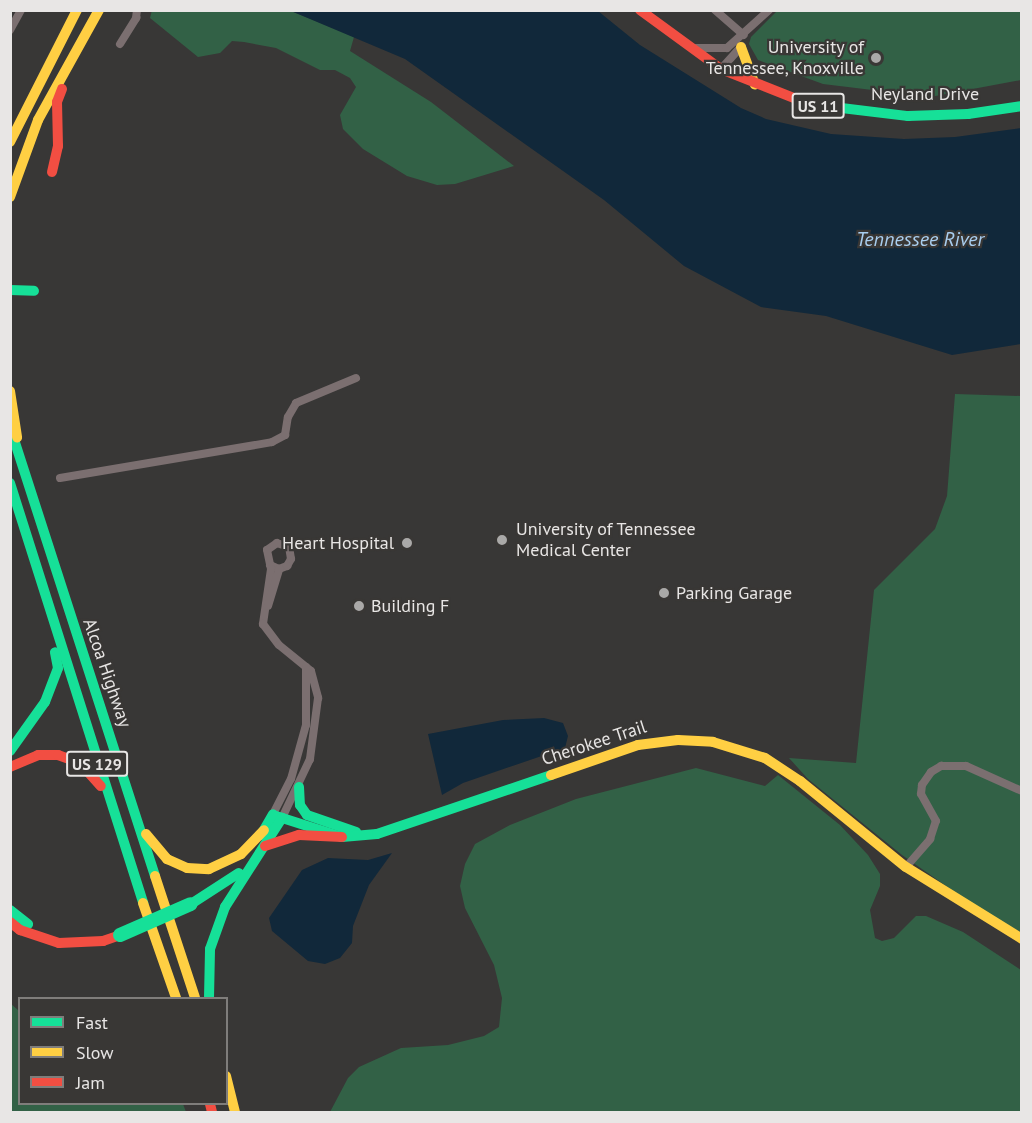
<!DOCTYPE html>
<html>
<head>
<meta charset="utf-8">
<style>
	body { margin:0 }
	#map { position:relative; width:1032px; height:1123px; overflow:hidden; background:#383736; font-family:"PT Sans",sans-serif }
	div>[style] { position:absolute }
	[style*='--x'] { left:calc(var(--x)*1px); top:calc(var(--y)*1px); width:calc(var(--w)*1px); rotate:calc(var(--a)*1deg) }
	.green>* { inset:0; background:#326146 }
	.water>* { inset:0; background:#11283a }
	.street>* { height:8px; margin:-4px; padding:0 4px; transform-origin:4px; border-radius:4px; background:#7b6f70 }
	.fast>* { height:10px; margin:-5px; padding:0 5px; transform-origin:5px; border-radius:5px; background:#16e098 }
	.slow>* { height:10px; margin:-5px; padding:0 5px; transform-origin:5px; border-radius:5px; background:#ffcf43 }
	.jam>* { height:10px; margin:-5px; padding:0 5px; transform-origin:5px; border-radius:5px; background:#f24e42 }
	.fast-bridge>* { height:14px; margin:-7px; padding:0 7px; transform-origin:7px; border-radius:7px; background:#16e098 }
	.dots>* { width:16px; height:16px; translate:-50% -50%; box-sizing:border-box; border:3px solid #393735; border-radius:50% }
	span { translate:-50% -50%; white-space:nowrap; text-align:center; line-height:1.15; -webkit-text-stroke:4.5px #393735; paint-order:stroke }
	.shield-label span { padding:2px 4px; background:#393735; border:2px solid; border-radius:4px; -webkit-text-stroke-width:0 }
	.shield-label { font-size:16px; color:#e8e6e5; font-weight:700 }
	.poi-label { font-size:18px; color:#e8e6e5 }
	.right { translate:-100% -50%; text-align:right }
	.left { translate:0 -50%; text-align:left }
	.street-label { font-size:18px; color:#e8e6e5 }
	.water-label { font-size:20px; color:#a9ceef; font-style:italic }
	.frame { position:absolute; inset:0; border:12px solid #e8e6e5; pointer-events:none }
	.legend { position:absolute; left:18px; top:997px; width:210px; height:108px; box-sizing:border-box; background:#393735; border:2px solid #7f7d7b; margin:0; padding:8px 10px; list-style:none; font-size:18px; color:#e8e6e5 }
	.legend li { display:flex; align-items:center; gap:12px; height:30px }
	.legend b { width:30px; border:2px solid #7f7d7b }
</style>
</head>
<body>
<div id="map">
	<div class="green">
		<div style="clip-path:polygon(152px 10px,291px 11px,336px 29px,354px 37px,350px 51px,431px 102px,514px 166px,455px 184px,437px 185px,407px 176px,363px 149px,343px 129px,340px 115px,356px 87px,350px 78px,335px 70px,320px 70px,276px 48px,244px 42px,232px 41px,220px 53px,198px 57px,150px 18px)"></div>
		<div style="clip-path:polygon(777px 11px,1021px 11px,1021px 80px,930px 97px,823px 84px,758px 60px,749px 44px,751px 37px)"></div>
		<div style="clip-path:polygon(955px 394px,1021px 396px,1021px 932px,986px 914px,902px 855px,808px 779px,789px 758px,856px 763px,874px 590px,935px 529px,947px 496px)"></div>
		<div style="clip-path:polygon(696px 768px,765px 786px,778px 775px,840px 825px,868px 855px,880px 874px,880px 886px,870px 910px,875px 938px,882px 941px,894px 938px,916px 916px,926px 916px,963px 932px,1021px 970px,1021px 1112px,330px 1112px,348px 1078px,359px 1067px,401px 1048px,448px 1045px,484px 1036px,499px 1027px,502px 998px,494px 965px,465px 908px,460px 886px,465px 864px,475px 844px,510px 825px,576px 799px)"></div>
		<div style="clip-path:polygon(10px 1003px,19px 1011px,20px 1104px,183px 1104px,186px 1112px,11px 1112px)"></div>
	</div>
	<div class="water">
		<div style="clip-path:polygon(291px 11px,598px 11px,640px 45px,741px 108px,766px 119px,831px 134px,904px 139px,955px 137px,1021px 128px,1021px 344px,952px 355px,826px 316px,761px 307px,684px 266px,604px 200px,405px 59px)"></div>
		<div style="clip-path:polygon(544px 718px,563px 723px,568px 736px,565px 748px,463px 783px,442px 795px,428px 734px,503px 720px)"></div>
		<div style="clip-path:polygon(392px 853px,369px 885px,353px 926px,352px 943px,340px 958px,325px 964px,308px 961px,272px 931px,269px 918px,302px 870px,328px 858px,368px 860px)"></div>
	</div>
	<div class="street">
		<div style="--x:715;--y:10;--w:38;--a:41"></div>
		<div style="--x:10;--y:30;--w:23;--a:-61"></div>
		<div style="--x:120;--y:44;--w:31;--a:-58"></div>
		<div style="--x:136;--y:18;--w:8;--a:-83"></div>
		<div style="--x:696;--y:48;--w:31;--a:0"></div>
		<div style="--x:727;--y:48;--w:57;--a:-42.1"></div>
		<div style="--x:721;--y:69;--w:31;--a:-48"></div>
		<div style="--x:60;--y:478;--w:215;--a:-9.6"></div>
		<div style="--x:272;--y:442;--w:15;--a:-28"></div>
		<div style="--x:285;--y:435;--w:18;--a:-81"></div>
		<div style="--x:288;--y:417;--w:16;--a:-60"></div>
		<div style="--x:296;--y:403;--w:65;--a:-22.6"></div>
		<div style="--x:270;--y:565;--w:10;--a:24"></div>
		<div style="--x:279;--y:569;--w:9;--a:-21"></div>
		<div style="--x:287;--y:566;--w:8;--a:-60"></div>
		<div style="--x:291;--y:559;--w:12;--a:-99"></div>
		<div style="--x:289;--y:547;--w:13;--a:-162"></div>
		<div style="--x:277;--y:543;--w:12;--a:145"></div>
		<div style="--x:267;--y:550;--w:19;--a:78"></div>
		<div style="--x:271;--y:569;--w:56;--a:98.3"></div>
		<div style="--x:263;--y:624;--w:26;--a:53"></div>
		<div style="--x:279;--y:645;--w:41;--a:39.1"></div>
		<div style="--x:311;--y:671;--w:28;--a:75"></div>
		<div style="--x:318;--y:698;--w:62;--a:97.5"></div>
		<div style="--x:310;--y:759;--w:65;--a:115.4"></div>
		<div style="--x:268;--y:606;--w:39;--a:-73"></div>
		<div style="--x:273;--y:814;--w:39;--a:-63"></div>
		<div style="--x:291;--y:779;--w:56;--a:-74.5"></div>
		<div style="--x:306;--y:725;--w:58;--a:-90"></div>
		<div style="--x:906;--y:867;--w:37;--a:-49"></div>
		<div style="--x:930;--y:839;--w:19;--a:-72"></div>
		<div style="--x:936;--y:821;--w:31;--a:-119"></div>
		<div style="--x:921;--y:794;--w:9;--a:-84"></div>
		<div style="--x:922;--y:785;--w:16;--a:-55"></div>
		<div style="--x:931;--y:772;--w:12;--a:-31"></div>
		<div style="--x:941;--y:766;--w:25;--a:0"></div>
		<div style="--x:966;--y:766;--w:61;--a:24.1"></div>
	</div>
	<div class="fast">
		<div style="--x:825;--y:106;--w:84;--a:6.9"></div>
		<div style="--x:908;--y:116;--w:60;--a:-1.9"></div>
		<div style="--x:968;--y:114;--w:55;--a:-8.4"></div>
		<div style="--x:10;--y:290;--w:24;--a:2"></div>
		<div style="--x:10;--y:427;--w:472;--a:72.1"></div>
		<div style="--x:10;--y:483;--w:441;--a:72.4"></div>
		<div style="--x:10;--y:751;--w:60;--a:-54.5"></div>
		<div style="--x:45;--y:702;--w:36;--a:-69"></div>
		<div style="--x:58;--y:668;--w:16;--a:-101"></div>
		<div style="--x:299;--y:787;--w:18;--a:87"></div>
		<div style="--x:300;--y:805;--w:12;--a:55"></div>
		<div style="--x:307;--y:815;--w:52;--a:19.1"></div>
		<div style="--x:276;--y:816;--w:69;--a:17.7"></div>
		<div style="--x:342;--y:837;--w:35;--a:-5"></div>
		<div style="--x:377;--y:834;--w:184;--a:-18.7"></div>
		<div style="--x:261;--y:835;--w:24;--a:-60"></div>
		<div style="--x:191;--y:904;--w:57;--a:-32.9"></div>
		<div style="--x:10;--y:910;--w:23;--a:38"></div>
		<div style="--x:209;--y:998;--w:49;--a:-88.8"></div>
		<div style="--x:210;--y:949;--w:45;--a:-70.3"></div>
		<div style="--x:225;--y:907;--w:106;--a:-57.4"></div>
	</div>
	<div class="slow">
		<div style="--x:741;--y:47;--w:40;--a:69.8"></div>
		<div style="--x:10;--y:142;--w:148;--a:-63.1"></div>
		<div style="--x:10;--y:197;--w:82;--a:-70"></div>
		<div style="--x:38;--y:120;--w:126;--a:-61"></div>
		<div style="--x:10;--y:391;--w:47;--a:81.3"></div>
		<div style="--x:551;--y:775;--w:92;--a:-19"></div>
		<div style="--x:638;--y:745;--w:40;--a:-7.1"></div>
		<div style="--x:678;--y:740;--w:35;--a:3"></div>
		<div style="--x:713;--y:742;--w:54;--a:17.1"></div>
		<div style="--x:765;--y:758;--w:42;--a:33.3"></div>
		<div style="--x:800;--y:781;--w:136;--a:39.1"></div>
		<div style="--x:906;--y:867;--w:137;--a:31.8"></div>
		<div style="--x:146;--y:834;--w:33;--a:50"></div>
		<div style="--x:167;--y:859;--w:22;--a:24"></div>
		<div style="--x:187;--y:868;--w:22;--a:3"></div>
		<div style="--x:209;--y:869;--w:35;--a:-25"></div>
		<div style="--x:241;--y:854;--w:33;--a:-46"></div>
		<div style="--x:155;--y:876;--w:128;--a:71.8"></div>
		<div style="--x:143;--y:903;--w:101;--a:70.8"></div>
		<div style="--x:226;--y:1076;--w:37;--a:76"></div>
	</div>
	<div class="jam">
		<div style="--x:640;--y:10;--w:100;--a:36.1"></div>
		<div style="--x:721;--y:69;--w:95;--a:21.7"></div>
		<div style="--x:809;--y:104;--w:16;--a:7"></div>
		<div style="--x:52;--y:172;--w:27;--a:-77"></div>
		<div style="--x:58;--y:146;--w:44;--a:-91.3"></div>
		<div style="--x:57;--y:102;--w:14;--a:-69"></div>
		<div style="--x:10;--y:767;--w:30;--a:-23"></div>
		<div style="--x:38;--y:755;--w:20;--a:0"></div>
		<div style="--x:58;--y:755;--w:23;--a:20"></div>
		<div style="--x:80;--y:763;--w:31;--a:48"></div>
		<div style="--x:265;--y:846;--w:36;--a:-18"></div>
		<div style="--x:299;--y:835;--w:43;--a:2.7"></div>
		<div style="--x:10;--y:922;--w:13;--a:39"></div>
		<div style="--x:20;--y:930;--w:41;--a:18.4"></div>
		<div style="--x:59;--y:943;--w:44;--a:-2.6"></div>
		<div style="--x:103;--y:941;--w:18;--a:-19"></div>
		<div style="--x:210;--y:1104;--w:8;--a:76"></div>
	</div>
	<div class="fast-bridge">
		<div style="--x:120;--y:935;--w:77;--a:-23.6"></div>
	</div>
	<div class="dots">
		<div style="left:876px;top:58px;background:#aaa9a8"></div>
		<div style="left:502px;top:540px;background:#aaa9a8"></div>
		<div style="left:407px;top:543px;background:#aaa9a8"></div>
		<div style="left:664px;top:593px;background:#aaa9a8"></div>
		<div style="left:359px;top:606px;background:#aaa9a8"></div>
	</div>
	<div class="shield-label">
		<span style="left:818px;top:106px">US 11</span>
		<span style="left:97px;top:764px">US 129</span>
	</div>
	<div class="poi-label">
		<span class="right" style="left:864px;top:58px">University of<br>Tennessee, Knoxville</span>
		<span class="left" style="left:516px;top:540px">University of Tennessee<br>Medical Center</span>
		<span class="right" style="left:394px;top:543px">Heart Hospital</span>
		<span class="left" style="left:676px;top:593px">Parking Garage</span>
		<span class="left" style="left:371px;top:606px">Building F</span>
	</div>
	<div class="street-label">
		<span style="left:925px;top:94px">Neyland Drive</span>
		<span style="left:107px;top:673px;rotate:71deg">Alcoa Highway</span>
		<span style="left:594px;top:743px;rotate:-18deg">Cherokee Trail</span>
	</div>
	<div class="water-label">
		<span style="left:920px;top:239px">Tennessee River</span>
	</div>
	<div class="frame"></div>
	<ul class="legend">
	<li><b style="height:8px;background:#16e098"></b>Fast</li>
	<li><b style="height:8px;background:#ffcf43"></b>Slow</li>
	<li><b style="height:8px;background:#f24e42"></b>Jam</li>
	</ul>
</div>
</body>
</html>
